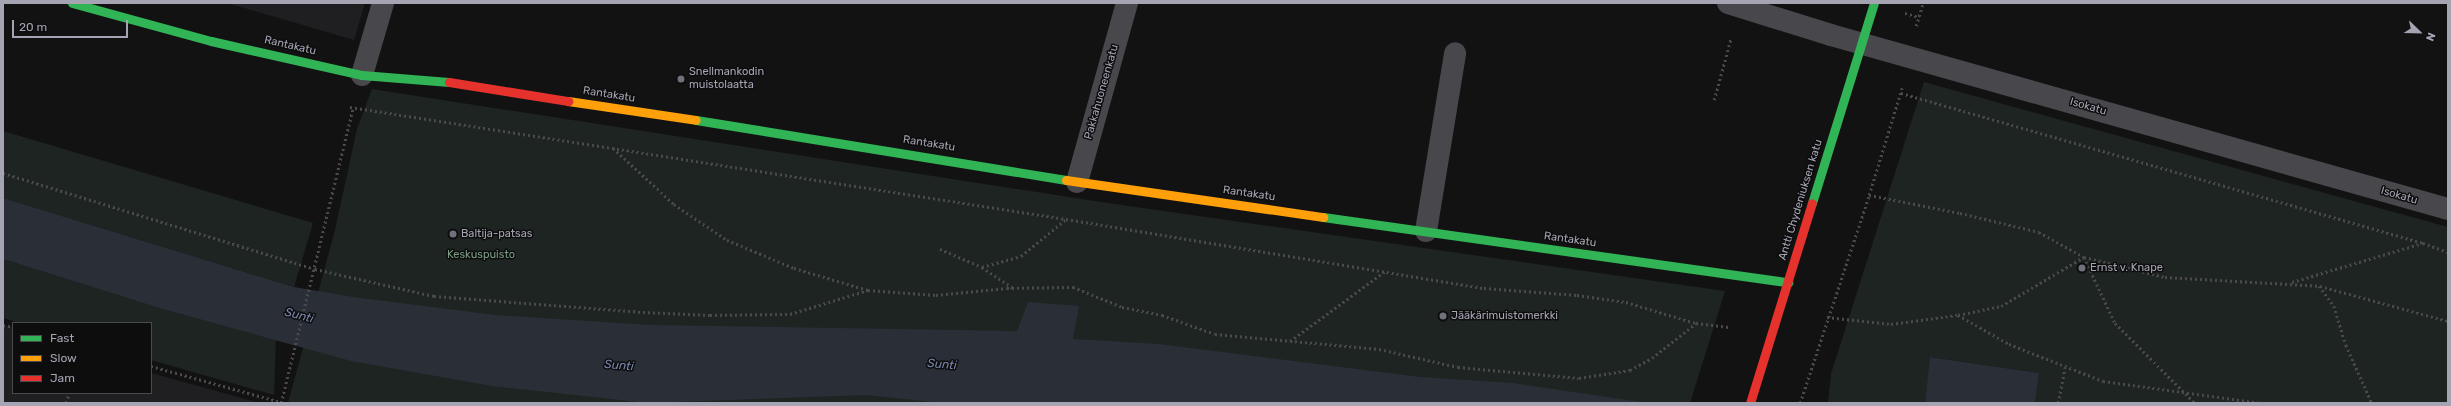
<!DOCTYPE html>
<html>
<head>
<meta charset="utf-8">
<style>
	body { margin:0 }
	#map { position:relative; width:2451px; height:406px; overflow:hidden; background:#121213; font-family:Rubik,sans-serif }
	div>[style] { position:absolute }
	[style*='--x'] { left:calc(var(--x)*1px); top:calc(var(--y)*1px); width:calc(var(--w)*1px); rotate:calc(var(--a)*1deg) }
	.built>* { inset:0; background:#1f1f21 }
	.green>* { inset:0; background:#1e2421 }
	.water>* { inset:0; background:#2a2e37 }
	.path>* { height:2.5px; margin-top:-1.25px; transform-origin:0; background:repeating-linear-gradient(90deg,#4a4a4d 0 2px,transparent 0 5px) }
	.lane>* { height:22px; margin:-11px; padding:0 11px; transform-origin:11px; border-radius:11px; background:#48484c }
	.street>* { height:22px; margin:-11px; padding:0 11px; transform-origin:11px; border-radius:11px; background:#48484c }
	.fast>* { height:9px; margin:-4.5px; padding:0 4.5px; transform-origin:4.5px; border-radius:4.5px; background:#30b455 }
	.slow>* { height:9px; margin:-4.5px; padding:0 4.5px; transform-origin:4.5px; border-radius:4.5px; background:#ff9f0a }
	.jam>* { height:9px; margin:-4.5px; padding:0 4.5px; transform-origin:4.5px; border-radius:4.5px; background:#e5322d }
	.dots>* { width:11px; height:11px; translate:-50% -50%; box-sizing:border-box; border:2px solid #0d0d0e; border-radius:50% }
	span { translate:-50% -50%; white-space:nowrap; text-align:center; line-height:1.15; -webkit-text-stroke:3px #0d0d0e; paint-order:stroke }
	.street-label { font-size:11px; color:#a4a4b3 }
	.poi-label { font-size:11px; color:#a4a4b3 }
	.left { translate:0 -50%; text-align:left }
	.park-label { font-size:11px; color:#7b9d86 }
	.water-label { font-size:12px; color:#7c89ad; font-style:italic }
	.frame { position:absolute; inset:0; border:4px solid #a4a4b3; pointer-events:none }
	.legend { position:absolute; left:12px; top:322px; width:140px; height:72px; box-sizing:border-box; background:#0d0d0e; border:1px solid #494950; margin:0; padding:5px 7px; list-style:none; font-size:12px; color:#a4a4b3 }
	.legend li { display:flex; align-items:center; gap:8px; height:20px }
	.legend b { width:20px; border:1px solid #494950 }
	.north { position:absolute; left:2399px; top:12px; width:40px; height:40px; -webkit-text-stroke:3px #0d0d0e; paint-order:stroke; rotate:113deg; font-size:11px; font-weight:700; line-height:16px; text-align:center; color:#a4a4b3 }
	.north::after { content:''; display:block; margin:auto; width:14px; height:18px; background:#a4a4b3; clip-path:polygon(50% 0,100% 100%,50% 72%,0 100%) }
	.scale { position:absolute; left:12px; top:20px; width:116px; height:18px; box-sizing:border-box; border:2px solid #a4a4b3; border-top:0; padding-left:5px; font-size:12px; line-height:14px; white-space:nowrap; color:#a4a4b3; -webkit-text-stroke:3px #0d0d0e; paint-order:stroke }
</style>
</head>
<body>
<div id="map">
	<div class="built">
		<div style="clip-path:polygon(227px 3px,365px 3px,354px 40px)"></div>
		<div style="clip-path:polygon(3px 325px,13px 327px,13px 393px,151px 393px,151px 373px,260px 403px,3px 403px)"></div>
	</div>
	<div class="green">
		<div style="clip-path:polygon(1924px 82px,2448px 227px,2448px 403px,2035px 403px,2039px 373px,1931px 357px,1925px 403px,1828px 403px,1831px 374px)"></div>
		<div style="clip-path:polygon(372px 89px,1101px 202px,1725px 291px,1690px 403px,288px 403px,334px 234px,357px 129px)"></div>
		<div style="clip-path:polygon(3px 131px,313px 223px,294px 287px,3px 198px)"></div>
		<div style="clip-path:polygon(3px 259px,159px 308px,276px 340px,274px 395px,151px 360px,151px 323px,20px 323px,3px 318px)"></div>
	</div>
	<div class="water">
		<div style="clip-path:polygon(3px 198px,294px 287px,353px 297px,495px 315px,650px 325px,1017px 331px,1028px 302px,1079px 306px,1073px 339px,1159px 344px,1420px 377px,1513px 383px,1648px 403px,942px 403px,866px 395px,648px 403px,492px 386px,351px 361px,159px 308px,3px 259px)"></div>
		<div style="clip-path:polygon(1930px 357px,2039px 373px,2035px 403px,1925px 403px)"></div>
	</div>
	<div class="path">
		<div style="--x:1905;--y:13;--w:15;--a:16"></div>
		<div style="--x:1916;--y:26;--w:24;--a:-73"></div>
		<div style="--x:1901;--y:93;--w:543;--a:16.03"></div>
		<div style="--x:2423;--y:243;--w:27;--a:20"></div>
		<div style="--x:1714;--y:100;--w:64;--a:-74.7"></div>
		<div style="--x:350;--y:107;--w:725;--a:8.89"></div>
		<div style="--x:1066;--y:219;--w:424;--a:9.4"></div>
		<div style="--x:1484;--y:288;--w:93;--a:4.3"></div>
		<div style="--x:1577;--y:295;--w:49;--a:8.1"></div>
		<div style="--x:1626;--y:302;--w:72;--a:16.9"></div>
		<div style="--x:613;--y:148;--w:83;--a:42.6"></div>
		<div style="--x:674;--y:204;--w:64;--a:34.2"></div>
		<div style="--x:727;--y:240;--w:73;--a:22.7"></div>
		<div style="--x:794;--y:268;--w:77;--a:16.6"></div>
		<div style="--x:3;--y:173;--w:326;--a:17.1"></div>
		<div style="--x:315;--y:269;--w:122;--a:12.8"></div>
		<div style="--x:434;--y:296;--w:210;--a:4.4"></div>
		<div style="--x:643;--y:312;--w:67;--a:2.6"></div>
		<div style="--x:710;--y:315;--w:80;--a:-0.7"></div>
		<div style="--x:790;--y:314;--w:82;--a:-17.1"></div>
		<div style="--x:868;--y:290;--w:68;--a:4.2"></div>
		<div style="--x:936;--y:295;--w:71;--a:-5.6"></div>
		<div style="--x:1007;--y:288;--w:66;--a:-0.9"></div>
		<div style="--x:1073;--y:287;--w:53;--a:22.2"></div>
		<div style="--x:1122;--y:307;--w:41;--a:11.3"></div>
		<div style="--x:1162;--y:315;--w:56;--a:19.7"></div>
		<div style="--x:1215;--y:334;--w:165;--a:5.2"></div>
		<div style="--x:1379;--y:349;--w:81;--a:12.8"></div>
		<div style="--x:1458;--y:367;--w:121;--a:5.2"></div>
		<div style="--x:1579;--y:378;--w:52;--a:-8.9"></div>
		<div style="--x:1630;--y:370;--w:25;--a:-29"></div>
		<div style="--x:1652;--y:358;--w:56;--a:-38.5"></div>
		<div style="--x:1696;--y:323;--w:33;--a:7"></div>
		<div style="--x:1869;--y:195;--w:93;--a:11.2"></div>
		<div style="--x:1960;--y:213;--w:81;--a:13.5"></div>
		<div style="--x:2039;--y:232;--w:51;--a:29.1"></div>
		<div style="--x:2084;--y:257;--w:73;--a:64.8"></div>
		<div style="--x:2115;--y:323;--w:113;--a:45"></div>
		<div style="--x:940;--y:249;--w:46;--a:23.2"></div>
		<div style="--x:982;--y:267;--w:37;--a:34"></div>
		<div style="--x:982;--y:267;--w:41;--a:-15.8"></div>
		<div style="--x:1021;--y:256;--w:58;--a:-39.4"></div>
		<div style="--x:2292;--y:282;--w:137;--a:-16.6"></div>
		<div style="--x:2320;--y:286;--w:133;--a:15.3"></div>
		<div style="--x:1958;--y:315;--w:44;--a:-11.8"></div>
		<div style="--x:2001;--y:306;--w:96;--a:-30.6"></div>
		<div style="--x:2084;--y:257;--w:83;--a:13.9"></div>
		<div style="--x:2165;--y:277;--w:154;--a:3.3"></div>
		<div style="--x:2319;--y:286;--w:25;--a:53"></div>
		<div style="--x:2334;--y:306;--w:41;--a:72.9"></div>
		<div style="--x:2346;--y:345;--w:64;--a:65.9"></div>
		<div style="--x:1827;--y:317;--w:64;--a:6.2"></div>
		<div style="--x:1891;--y:324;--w:68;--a:-7.7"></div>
		<div style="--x:1958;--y:315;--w:59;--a:29.6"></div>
		<div style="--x:2009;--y:344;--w:101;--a:21.5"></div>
		<div style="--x:2103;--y:381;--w:161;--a:7.9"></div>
		<div style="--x:3;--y:325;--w:10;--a:11"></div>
		<div style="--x:1290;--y:341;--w:117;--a:-36.3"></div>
		<div style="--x:151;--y:366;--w:138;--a:15.5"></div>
		<div style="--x:66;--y:403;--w:10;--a:-73"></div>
		<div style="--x:281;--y:403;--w:304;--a:-76.3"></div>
		<div style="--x:1800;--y:403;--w:219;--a:-71.6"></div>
		<div style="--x:1869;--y:195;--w:112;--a:-72.9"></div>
		<div style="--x:2058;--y:403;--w:36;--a:-79"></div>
	</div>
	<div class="lane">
		<div style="--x:1426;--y:231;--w:180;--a:-80.7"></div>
	</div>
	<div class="street">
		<div style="--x:1728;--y:3;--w:108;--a:17.3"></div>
		<div style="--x:1831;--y:35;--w:641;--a:15.75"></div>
		<div style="--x:362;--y:75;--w:75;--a:-73.7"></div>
		<div style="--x:1077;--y:182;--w:186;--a:-74.4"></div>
	</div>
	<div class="fast">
		<div style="--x:72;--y:3;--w:144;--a:15.3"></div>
		<div style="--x:211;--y:41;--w:155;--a:12.7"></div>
		<div style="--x:362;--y:75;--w:87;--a:4.6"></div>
		<div style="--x:696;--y:120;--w:375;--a:9.2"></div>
		<div style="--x:1812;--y:203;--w:209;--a:-72.8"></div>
		<div style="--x:1323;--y:217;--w:470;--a:8"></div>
	</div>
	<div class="slow">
		<div style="--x:568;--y:101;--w:129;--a:8.4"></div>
		<div style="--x:1066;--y:180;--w:260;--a:8.2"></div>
	</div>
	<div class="jam">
		<div style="--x:449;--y:82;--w:121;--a:9.1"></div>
		<div style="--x:1750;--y:403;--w:209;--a:-72.8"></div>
	</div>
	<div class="dots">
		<div style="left:681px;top:79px;background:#71717b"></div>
		<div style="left:453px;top:234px;background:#71717b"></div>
		<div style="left:2082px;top:268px;background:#71717b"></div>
		<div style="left:1443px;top:316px;background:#71717b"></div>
	</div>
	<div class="street-label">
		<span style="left:290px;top:46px;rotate:13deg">Rantakatu</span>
		<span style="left:1102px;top:92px;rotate:-74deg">Pakkahuoneenkatu</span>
		<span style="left:609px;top:95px;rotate:9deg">Rantakatu</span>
		<span style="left:2088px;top:107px;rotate:16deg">Isokatu</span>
		<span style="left:929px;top:144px;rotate:9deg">Rantakatu</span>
		<span style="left:1249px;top:194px;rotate:8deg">Rantakatu</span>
		<span style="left:2399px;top:196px;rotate:16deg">Isokatu</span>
		<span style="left:1801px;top:200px;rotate:-73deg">Antti Chydeniuksen katu</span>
		<span style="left:1570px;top:240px;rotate:8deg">Rantakatu</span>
	</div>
	<div class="poi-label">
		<span class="left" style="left:689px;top:79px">Snellmankodin<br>muistolaatta</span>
		<span class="left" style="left:461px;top:234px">Baltija-patsas</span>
		<span class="left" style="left:2090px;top:268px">Ernst v. Knape</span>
		<span class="left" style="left:1451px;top:316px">Jääkärimuistomerkki</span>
	</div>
	<div class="park-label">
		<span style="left:481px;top:255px">Keskuspuisto</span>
	</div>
	<div class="water-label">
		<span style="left:299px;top:316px;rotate:15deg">Sunti</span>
		<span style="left:942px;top:365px;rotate:5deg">Sunti</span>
		<span style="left:619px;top:366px;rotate:5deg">Sunti</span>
	</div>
	<div class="frame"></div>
	<ul class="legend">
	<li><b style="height:5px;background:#30b455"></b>Fast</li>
	<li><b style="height:5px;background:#ff9f0a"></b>Slow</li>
	<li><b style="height:5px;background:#e5322d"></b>Jam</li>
	</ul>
	<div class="north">N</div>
	<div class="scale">20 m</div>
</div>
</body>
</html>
